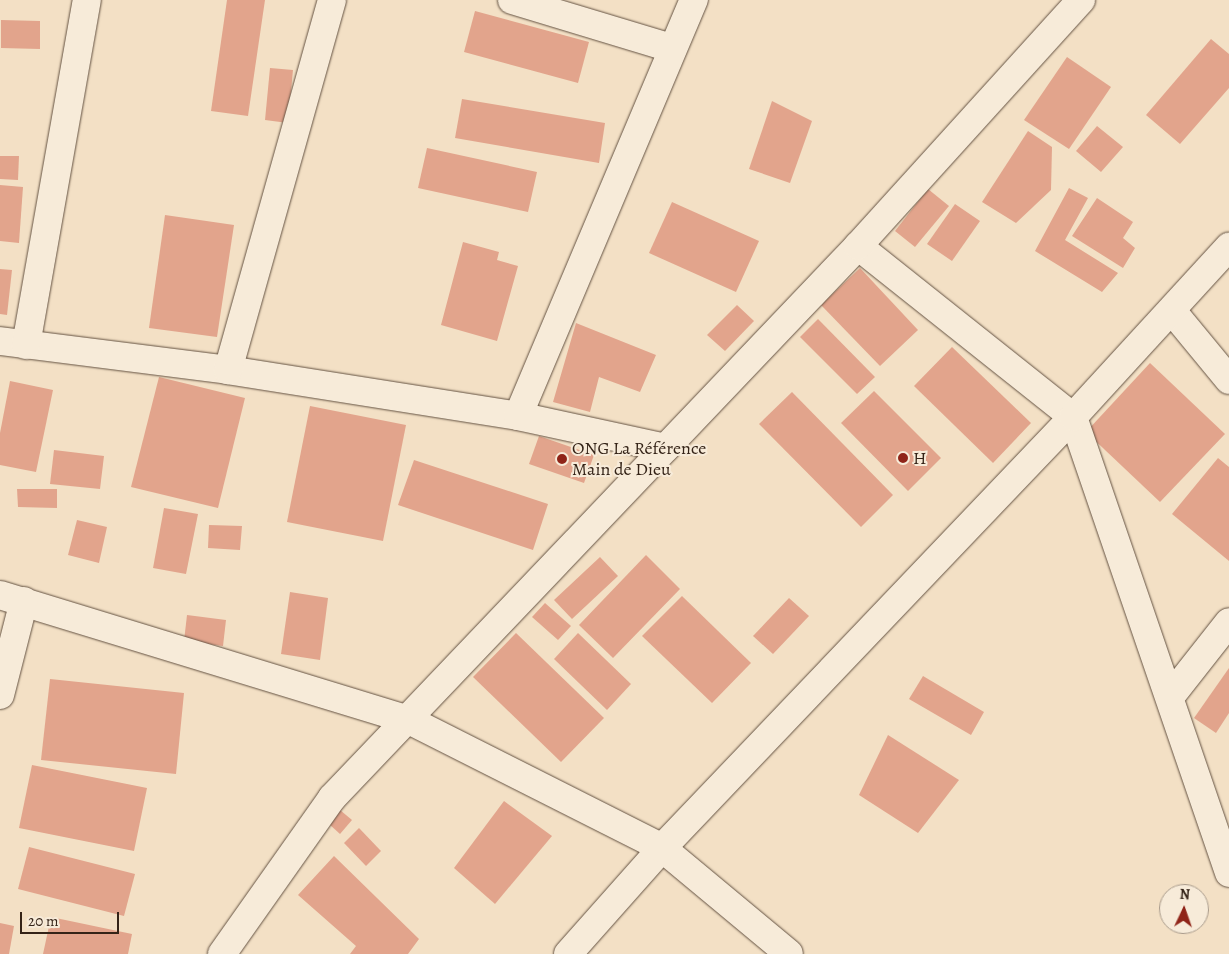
<!DOCTYPE html>
<html>
<head>
<meta charset="utf-8">
<style>
	body { margin:0 }
	#map { position:relative; width:1229px; height:954px; overflow:hidden; background:#f3e0c5; font-family:Alegreya,serif }
	div>[style] { position:absolute }
	[style*='--x'] { left:calc(var(--x)*1px); top:calc(var(--y)*1px); width:calc(var(--w)*1px); rotate:calc(var(--a)*1deg) }
	.building>* { inset:0; background:#e2a48c }
	.roads { filter:drop-shadow(0 0 1px #645242) drop-shadow(0 0 1px #645242) }
	.minor>* { height:28px; margin:-14px; padding:0 14px; transform-origin:14px; border-radius:14px; background:#f7ebd9 }
	.dots>* { width:14px; height:14px; translate:-50% -50%; box-sizing:border-box; border:2px solid #f7ebd9; border-radius:50% }
	span { translate:-50% -50%; white-space:nowrap; text-align:center; line-height:1.15; -webkit-text-stroke:4px #f7ebd9; paint-order:stroke }
	.poi-label { font-size:18px; color:#342317 }
	.left { translate:0 -50%; text-align:left }
	.north { position:absolute; left:1159px; top:884px; width:50px; height:50px; box-sizing:border-box; background:#f7ebd9; border:1px solid #a99b8b; border-radius:50%; rotate:3deg; font-size:14px; font-weight:700; line-height:20px; text-align:center; color:#342317 }
	.north::after { content:''; display:block; margin:auto; width:18px; height:22px; background:#8f2418; clip-path:polygon(50% 0,100% 100%,50% 72%,0 100%) }
	.scale { position:absolute; left:20px; top:912px; width:99px; height:22px; box-sizing:border-box; border:2px solid #342317; border-top:0; padding-left:6px; font-size:15px; line-height:18px; white-space:nowrap; color:#342317; -webkit-text-stroke:4px #f7ebd9; paint-order:stroke }
</style>
</head>
<body>
<div id="map">
	<div class="building">
		<div style="clip-path:polygon(227px 0,265px 0,248px 116px,211px 111px)"></div>
		<div style="clip-path:polygon(475px 11px,589px 42px,578px 83px,464px 52px)"></div>
		<div style="clip-path:polygon(1px 20px,40px 21px,40px 49px,1px 48px)"></div>
		<div style="clip-path:polygon(1211px 39px,1229px 54px,1229px 88px,1180px 144px,1146px 115px)"></div>
		<div style="clip-path:polygon(1067px 57px,1111px 87px,1069px 149px,1024px 120px)"></div>
		<div style="clip-path:polygon(270px 68px,293px 70px,288px 123px,265px 120px)"></div>
		<div style="clip-path:polygon(462px 99px,605px 123px,599px 163px,455px 138px)"></div>
		<div style="clip-path:polygon(772px 101px,812px 121px,790px 183px,749px 169px)"></div>
		<div style="clip-path:polygon(1097px 126px,1123px 147px,1101px 172px,1076px 151px)"></div>
		<div style="clip-path:polygon(1028px 131px,1052px 147px,1051px 190px,1016px 223px,982px 202px)"></div>
		<div style="clip-path:polygon(427px 148px,537px 172px,528px 212px,418px 188px)"></div>
		<div style="clip-path:polygon(0 156px,19px 156px,18px 180px,0 179px)"></div>
		<div style="clip-path:polygon(0 185px,23px 187px,19px 243px,0 241px)"></div>
		<div style="clip-path:polygon(1069px 188px,1088px 198px,1065px 240px,1118px 273px,1102px 292px,1035px 251px)"></div>
		<div style="clip-path:polygon(928px 189px,949px 206px,915px 247px,895px 231px)"></div>
		<div style="clip-path:polygon(1097px 198px,1133px 222px,1123px 238px,1135px 248px,1123px 268px,1072px 236px)"></div>
		<div style="clip-path:polygon(672px 202px,759px 241px,736px 292px,649px 253px)"></div>
		<div style="clip-path:polygon(955px 204px,980px 221px,952px 261px,927px 244px)"></div>
		<div style="clip-path:polygon(165px 215px,234px 225px,217px 337px,149px 328px)"></div>
		<div style="clip-path:polygon(463px 242px,499px 252px,497px 260px,518px 266px,497px 341px,441px 325px)"></div>
		<div style="clip-path:polygon(860px 268px,918px 330px,880px 366px,821px 305px)"></div>
		<div style="clip-path:polygon(0 269px,12px 270px,7px 315px,0 314px)"></div>
		<div style="clip-path:polygon(737px 305px,754px 321px,725px 351px,707px 335px)"></div>
		<div style="clip-path:polygon(818px 319px,875px 377px,857px 394px,800px 337px)"></div>
		<div style="clip-path:polygon(576px 323px,656px 355px,640px 392px,599px 377px,590px 412px,553px 402px)"></div>
		<div style="clip-path:polygon(952px 347px,1031px 423px,993px 463px,914px 386px)"></div>
		<div style="clip-path:polygon(1150px 363px,1225px 434px,1160px 502px,1086px 432px)"></div>
		<div style="clip-path:polygon(159px 377px,245px 398px,218px 508px,131px 487px)"></div>
		<div style="clip-path:polygon(10px 381px,53px 390px,36px 472px,0 465px,0 433px)"></div>
		<div style="clip-path:polygon(874px 391px,941px 458px,908px 491px,841px 423px)"></div>
		<div style="clip-path:polygon(792px 392px,893px 495px,861px 527px,759px 424px)"></div>
		<div style="clip-path:polygon(310px 406px,406px 425px,383px 541px,287px 522px)"></div>
		<div style="clip-path:polygon(539px 436px,594px 455px,584px 483px,529px 464px)"></div>
		<div style="clip-path:polygon(54px 450px,104px 456px,100px 489px,50px 484px)"></div>
		<div style="clip-path:polygon(1218px 458px,1229px 467px,1229px 561px,1172px 514px)"></div>
		<div style="clip-path:polygon(414px 460px,548px 504px,533px 550px,398px 505px)"></div>
		<div style="clip-path:polygon(17px 489px,57px 489px,57px 508px,18px 507px)"></div>
		<div style="clip-path:polygon(164px 508px,198px 514px,186px 574px,153px 568px)"></div>
		<div style="clip-path:polygon(77px 520px,107px 527px,99px 563px,68px 555px)"></div>
		<div style="clip-path:polygon(209px 525px,242px 526px,240px 550px,208px 548px)"></div>
		<div style="clip-path:polygon(646px 555px,680px 589px,613px 658px,579px 625px)"></div>
		<div style="clip-path:polygon(600px 557px,618px 576px,572px 619px,554px 600px)"></div>
		<div style="clip-path:polygon(290px 592px,328px 598px,320px 660px,281px 654px)"></div>
		<div style="clip-path:polygon(682px 596px,751px 663px,712px 703px,642px 636px)"></div>
		<div style="clip-path:polygon(789px 598px,809px 616px,773px 654px,753px 636px)"></div>
		<div style="clip-path:polygon(545px 603px,571px 626px,558px 640px,532px 617px)"></div>
		<div style="clip-path:polygon(187px 615px,226px 620px,223px 646px,184px 641px)"></div>
		<div style="clip-path:polygon(516px 633px,604px 718px,561px 762px,473px 677px)"></div>
		<div style="clip-path:polygon(578px 633px,631px 684px,607px 710px,554px 659px)"></div>
		<div style="clip-path:polygon(1229px 668px,1229px 713px,1216px 733px,1194px 718px)"></div>
		<div style="clip-path:polygon(923px 676px,984px 712px,971px 735px,909px 699px)"></div>
		<div style="clip-path:polygon(50px 679px,184px 693px,176px 774px,41px 760px)"></div>
		<div style="clip-path:polygon(888px 735px,959px 780px,918px 833px,859px 795px)"></div>
		<div style="clip-path:polygon(32px 765px,147px 788px,134px 851px,19px 828px)"></div>
		<div style="clip-path:polygon(504px 801px,552px 836px,495px 904px,454px 868px)"></div>
		<div style="clip-path:polygon(340px 810px,352px 820px,340px 834px,329px 824px)"></div>
		<div style="clip-path:polygon(359px 828px,381px 851px,366px 866px,344px 843px)"></div>
		<div style="clip-path:polygon(29px 847px,135px 874px,124px 916px,18px 889px)"></div>
		<div style="clip-path:polygon(334px 856px,419px 939px,408px 954px,350px 954px,356px 946px,298px 895px)"></div>
		<div style="clip-path:polygon(51px 917px,132px 934px,128px 954px,43px 954px)"></div>
		<div style="clip-path:polygon(0 923px,14px 926px,9px 954px,0 954px)"></div>
	</div>
	<div class="roads">
		<div class="minor">
			<div style="--x:512;--y:0;--w:166;--a:16.8"></div>
			<div style="--x:858;--y:246;--w:275;--a:38.5"></div>
			<div style="--x:1073;--y:417;--w:482;--a:71.1"></div>
			<div style="--x:1173;--y:312;--w:88;--a:50.5"></div>
			<div style="--x:0;--y:341;--w:230;--a:7.2"></div>
			<div style="--x:228;--y:370;--w:294;--a:9"></div>
			<div style="--x:518;--y:416;--w:151;--a:12.2"></div>
			<div style="--x:26;--y:345;--w:350;--a:-80"></div>
			<div style="--x:228;--y:370;--w:384;--a:-74.3"></div>
			<div style="--x:518;--y:416;--w:452;--a:-67.1"></div>
			<div style="--x:0;--y:595;--w:428;--a:17"></div>
			<div style="--x:409;--y:720;--w:284;--a:26.8"></div>
			<div style="--x:662;--y:848;--w:165;--a:39.8"></div>
			<div style="--x:0;--y:695;--w:97;--a:-75.7"></div>
			<div style="--x:1170;--y:697;--w:95;--a:-51.8"></div>
			<div style="--x:222;--y:954;--w:191;--a:-54.8"></div>
			<div style="--x:332;--y:798;--w:762;--a:-46.38"></div>
			<div style="--x:858;--y:246;--w:332;--a:-47.8"></div>
			<div style="--x:568;--y:954;--w:142;--a:-48.4"></div>
			<div style="--x:662;--y:848;--w:596;--a:-46.36"></div>
			<div style="--x:1073;--y:417;--w:231;--a:-47.5"></div>
		</div>
	</div>
	<div class="dots">
		<div style="left:903px;top:458px;background:#8f2418"></div>
		<div style="left:562px;top:459px;background:#8f2418"></div>
	</div>
	<div class="poi-label">
		<span class="left" style="left:572px;top:459px">ONG La Référence<br>Main de Dieu</span>
		<span class="left" style="left:913px;top:458px">H</span>
	</div>
	<div class="north">N</div>
	<div class="scale">20 m</div>
</div>
</body>
</html>
